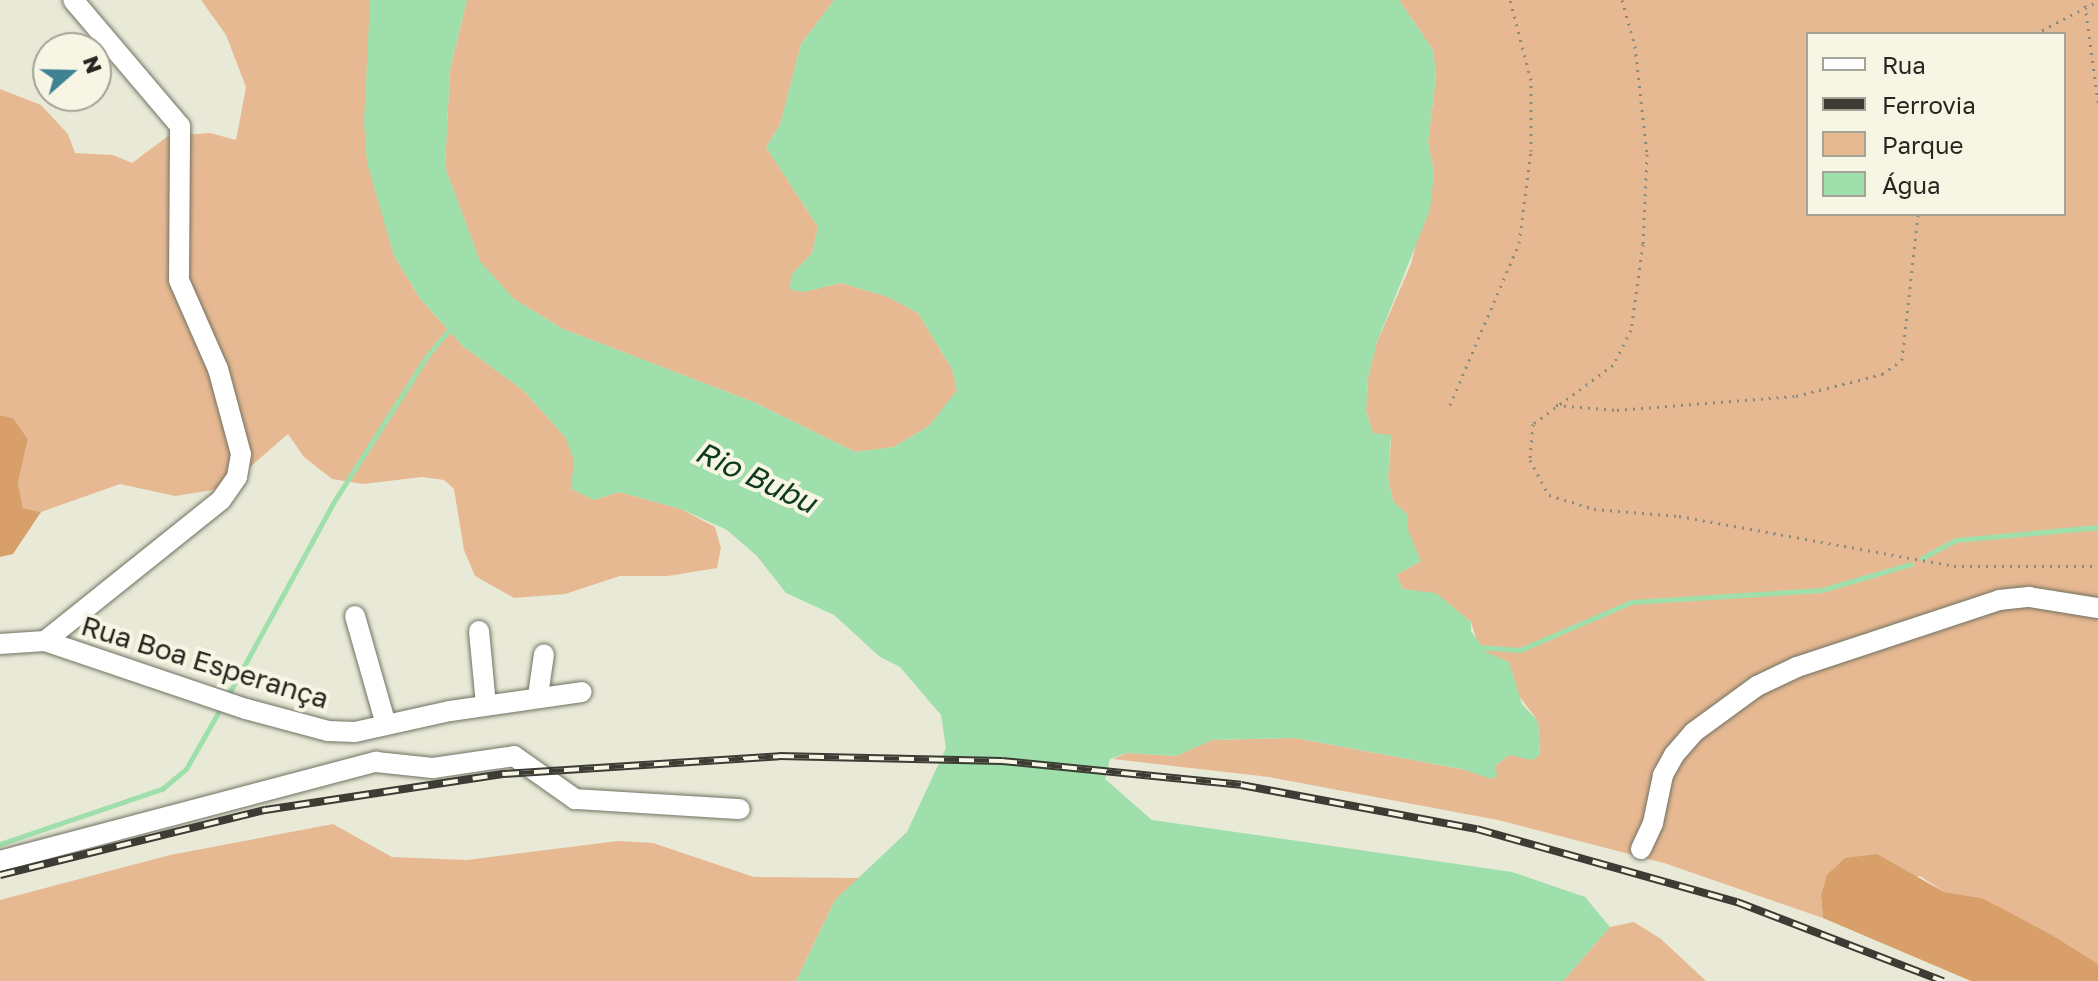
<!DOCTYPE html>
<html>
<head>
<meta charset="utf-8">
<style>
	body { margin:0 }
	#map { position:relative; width:2098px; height:981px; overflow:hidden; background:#e9e9d8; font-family:"Golos Text",sans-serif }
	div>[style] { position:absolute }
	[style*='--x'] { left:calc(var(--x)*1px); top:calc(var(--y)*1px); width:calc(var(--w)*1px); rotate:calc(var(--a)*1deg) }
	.green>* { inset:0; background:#e7b992 }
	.forest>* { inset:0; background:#d89f6b }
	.water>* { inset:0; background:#9fdfab }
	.stream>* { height:5px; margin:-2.5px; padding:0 2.5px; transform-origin:2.5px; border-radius:2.5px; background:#9fdfab }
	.path>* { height:3px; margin-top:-1.5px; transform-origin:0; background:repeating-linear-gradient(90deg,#8b8b80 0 2px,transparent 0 8px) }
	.roads { filter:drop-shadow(0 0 2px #717162) drop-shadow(0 0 2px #717162) }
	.street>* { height:20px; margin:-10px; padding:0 10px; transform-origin:10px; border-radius:10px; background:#fff }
	.rail>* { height:8px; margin-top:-4px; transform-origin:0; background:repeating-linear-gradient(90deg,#f7f6e5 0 15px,#3c3c35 0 30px); box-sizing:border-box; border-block:2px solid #3c3c35 }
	span { translate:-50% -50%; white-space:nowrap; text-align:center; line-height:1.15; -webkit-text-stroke:8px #f7f6e5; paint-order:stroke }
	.street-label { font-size:28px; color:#272721 }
	.water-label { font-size:30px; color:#0c3c1b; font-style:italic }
	.legend { position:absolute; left:1806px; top:32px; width:260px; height:184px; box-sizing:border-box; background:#f7f6e5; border:2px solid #a4a397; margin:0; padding:10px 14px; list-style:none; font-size:24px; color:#272721 }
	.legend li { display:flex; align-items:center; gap:16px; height:40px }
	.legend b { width:40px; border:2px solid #a4a397 }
	.north { position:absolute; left:32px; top:32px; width:80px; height:80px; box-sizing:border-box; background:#f7f6e5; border:2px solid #a4a397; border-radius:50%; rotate:70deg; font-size:22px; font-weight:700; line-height:32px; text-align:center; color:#272721 }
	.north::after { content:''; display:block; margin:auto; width:28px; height:36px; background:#3f8292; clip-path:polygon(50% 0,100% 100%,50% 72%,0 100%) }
</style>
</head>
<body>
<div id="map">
	<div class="green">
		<div style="clip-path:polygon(201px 0,370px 0,383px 210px,394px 256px,421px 300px,464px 347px,523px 390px,565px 437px,594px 500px,619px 492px,681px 509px,715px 527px,721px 548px,717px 568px,668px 576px,620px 576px,565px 594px,514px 598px,475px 576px,464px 550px,454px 489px,444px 480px,422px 477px,363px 484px,332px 479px,304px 457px,288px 434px,242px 474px,213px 490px,175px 496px,120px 484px,41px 512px,23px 508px,18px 483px,28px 439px,13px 418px,0 415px,0 89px,41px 105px,68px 134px,75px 153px,113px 155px,132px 163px,168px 136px,210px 133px,236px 140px,246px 87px,226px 35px)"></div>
		<div style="clip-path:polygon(467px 0,834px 0,801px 44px,780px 125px,766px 147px,818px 227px,812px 253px,792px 274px,803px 292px,841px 283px,888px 297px,918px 313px,952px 369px,957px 390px,951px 403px,929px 426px,894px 447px,855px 452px,756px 403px,563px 329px,514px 299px,480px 262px,445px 167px,450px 69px)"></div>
		<div style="clip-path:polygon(evenodd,1399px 0,2098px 0,2098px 964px,1982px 898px,1944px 892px,1920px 876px,1821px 896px,1823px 918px,1664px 863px,1498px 820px,1269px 777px,1113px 759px,1127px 753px,1176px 756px,1212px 740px,1295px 738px,1472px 771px,1495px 766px,1509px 755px,1540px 755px,1538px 721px,1477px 641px,1471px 622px,1436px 594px,1403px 589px,1396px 575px,1421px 561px,1393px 501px,1388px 478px,1391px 441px,1373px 434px,1366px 411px,1368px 378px,1377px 342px,1411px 264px,1434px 173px,1428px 142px,1436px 76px,1433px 50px,1399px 0,1808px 34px,2064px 34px,2064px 214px,1808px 214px,1808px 34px)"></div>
		<div style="clip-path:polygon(333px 824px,392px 857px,467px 860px,618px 841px,653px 843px,754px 877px,859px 878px,835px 900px,796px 981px,0 981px,0 900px,170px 855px)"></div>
		<div style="clip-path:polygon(1634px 922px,1661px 939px,1706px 981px,1563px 981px,1610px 927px)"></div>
	</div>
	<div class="forest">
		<div style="clip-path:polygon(0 415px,13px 418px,28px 439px,18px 483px,23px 508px,41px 512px,13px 554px,0 557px)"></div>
		<div style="clip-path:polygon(1877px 854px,1944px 892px,1982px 898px,2050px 934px,2098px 964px,2098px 981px,1971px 981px,1823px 918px,1821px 896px,1827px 875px,1845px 858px)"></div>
	</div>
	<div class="water">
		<div style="clip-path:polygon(370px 0,467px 0,450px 69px,445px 167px,480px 261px,514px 299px,563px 329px,756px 403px,855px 452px,894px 447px,929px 426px,957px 390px,952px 369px,918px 313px,888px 297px,841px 283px,803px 292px,789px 289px,792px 274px,812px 253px,818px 227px,766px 147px,780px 125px,801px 44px,834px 0,1399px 0,1433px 50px,1436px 76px,1428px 142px,1434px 173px,1430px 210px,1377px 342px,1368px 378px,1366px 412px,1373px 433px,1391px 435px,1388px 478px,1393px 501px,1408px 515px,1407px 528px,1421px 561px,1396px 575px,1403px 589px,1436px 593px,1471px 622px,1471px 631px,1486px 652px,1509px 662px,1522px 704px,1538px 721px,1540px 755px,1532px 760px,1509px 755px,1495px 766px,1497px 776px,1491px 779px,1462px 769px,1295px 738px,1212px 740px,1176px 756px,1127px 753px,1110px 759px,1105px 779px,1152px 820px,1512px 872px,1585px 897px,1610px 927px,1563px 981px,796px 981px,835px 900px,907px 832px,946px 748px,941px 715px,900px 667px,880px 657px,834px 615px,786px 593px,757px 556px,727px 530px,681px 509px,619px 492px,594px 500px,571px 489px,574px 460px,565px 437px,523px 390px,464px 347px,421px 300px,394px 256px,367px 163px,364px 122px)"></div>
	</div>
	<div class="stream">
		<div style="--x:1922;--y:558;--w:38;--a:-28"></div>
		<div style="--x:1956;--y:540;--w:143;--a:-5.2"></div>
		<div style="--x:1478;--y:647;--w:42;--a:4.1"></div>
		<div style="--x:1520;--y:650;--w:121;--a:-23.4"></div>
		<div style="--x:1631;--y:602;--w:191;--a:-3.6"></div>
		<div style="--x:1822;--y:590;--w:93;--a:-16.3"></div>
		<div style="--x:227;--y:697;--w:221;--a:-61.3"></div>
		<div style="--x:333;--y:503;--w:174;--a:-57.4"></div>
		<div style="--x:427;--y:356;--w:38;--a:-50"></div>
		<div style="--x:0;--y:844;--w:171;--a:-18.8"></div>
		<div style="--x:162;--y:789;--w:31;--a:-40"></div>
		<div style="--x:186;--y:769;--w:73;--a:-60.3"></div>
	</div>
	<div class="path">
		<div style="--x:1622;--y:0;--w:48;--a:74.2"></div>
		<div style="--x:1635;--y:46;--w:109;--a:83.7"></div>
		<div style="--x:1647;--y:154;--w:90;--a:92.5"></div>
		<div style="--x:1643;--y:244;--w:87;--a:97.9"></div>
		<div style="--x:1631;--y:330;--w:39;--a:117"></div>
		<div style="--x:1613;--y:365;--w:99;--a:143.6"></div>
		<div style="--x:1533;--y:424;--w:36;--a:95"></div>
		<div style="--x:1530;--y:460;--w:40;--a:62"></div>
		<div style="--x:1549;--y:495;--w:47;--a:17.3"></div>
		<div style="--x:1594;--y:509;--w:85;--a:4.7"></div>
		<div style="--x:1679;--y:516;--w:280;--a:10.3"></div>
		<div style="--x:1954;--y:566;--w:144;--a:0"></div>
		<div style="--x:2085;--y:5;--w:98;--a:82.4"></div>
		<div style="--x:2035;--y:34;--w:71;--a:-27.6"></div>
		<div style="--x:1450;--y:405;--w:176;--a:-66.9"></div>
		<div style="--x:1519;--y:243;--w:93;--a:-82.6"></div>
		<div style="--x:1531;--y:151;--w:71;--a:-90"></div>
		<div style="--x:1531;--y:80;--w:83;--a:-104.7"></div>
		<div style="--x:1556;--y:405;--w:61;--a:4.7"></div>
		<div style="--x:1617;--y:410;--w:180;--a:-4.5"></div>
		<div style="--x:1796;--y:396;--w:89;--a:-14.3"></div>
		<div style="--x:1882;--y:374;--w:24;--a:-35"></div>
		<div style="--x:1902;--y:360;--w:147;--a:-83.7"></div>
	</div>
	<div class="roads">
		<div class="street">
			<div style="--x:355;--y:616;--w:113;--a:74.1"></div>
			<div style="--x:479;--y:631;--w:74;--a:84.6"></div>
			<div style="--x:45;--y:641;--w:226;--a:-38.7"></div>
			<div style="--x:221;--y:500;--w:28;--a:-55"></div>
			<div style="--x:237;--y:477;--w:23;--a:-80"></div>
			<div style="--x:241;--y:454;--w:88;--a:-105.1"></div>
			<div style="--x:218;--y:369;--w:97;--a:-113.7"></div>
			<div style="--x:179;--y:280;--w:154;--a:-89.6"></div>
			<div style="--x:180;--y:126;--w:165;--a:-130.3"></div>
			<div style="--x:0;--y:644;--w:45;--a:-3.8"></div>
			<div style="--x:45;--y:641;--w:212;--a:18.7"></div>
			<div style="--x:246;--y:709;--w:85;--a:15"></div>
			<div style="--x:328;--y:731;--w:27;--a:2"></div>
			<div style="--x:355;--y:732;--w:97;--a:-12.5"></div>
			<div style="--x:450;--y:711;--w:133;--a:-8.2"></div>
			<div style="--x:538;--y:696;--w:42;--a:-81.9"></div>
			<div style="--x:1641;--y:849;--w:29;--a:-65"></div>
			<div style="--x:1653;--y:823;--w:49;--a:-78.2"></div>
			<div style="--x:1663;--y:775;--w:23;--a:-61"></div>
			<div style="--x:1674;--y:755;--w:30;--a:-49"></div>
			<div style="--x:1694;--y:732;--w:78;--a:-36.1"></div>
			<div style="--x:1757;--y:686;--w:44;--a:-25.4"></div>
			<div style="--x:1797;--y:667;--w:213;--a:-18.3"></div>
			<div style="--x:1999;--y:600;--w:30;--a:-6"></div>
			<div style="--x:2029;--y:597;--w:70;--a:9.1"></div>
			<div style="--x:0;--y:861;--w:389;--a:-14.8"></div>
			<div style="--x:376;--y:762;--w:57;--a:6"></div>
			<div style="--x:433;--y:768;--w:82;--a:-8.4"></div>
			<div style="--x:514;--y:756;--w:75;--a:35.2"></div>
			<div style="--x:575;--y:799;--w:165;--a:3.5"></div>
		</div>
	</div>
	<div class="rail">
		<div style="--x:0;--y:875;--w:273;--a:-13.8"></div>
		<div style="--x:265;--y:810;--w:242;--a:-8.6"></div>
		<div style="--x:504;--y:774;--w:276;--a:-3.7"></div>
		<div style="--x:779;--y:756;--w:223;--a:1.3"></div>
		<div style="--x:1002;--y:761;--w:240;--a:5.7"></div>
		<div style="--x:1241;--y:785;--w:240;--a:10.6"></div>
		<div style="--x:1477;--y:829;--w:270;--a:15.7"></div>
		<div style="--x:1737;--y:902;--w:221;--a:21"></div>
	</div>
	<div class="street-label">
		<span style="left:205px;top:662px;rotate:17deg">Rua Boa Esperança</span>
	</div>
	<div class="water-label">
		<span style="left:756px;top:477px;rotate:25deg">Rio Bubu</span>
	</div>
	<ul class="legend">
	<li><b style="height:10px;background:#fff"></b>Rua</li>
	<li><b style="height:10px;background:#3c3c35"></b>Ferrovia</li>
	<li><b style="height:22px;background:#e7b992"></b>Parque</li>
	<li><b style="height:22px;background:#9fdfab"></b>Água</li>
	</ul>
	<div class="north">N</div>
</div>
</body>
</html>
